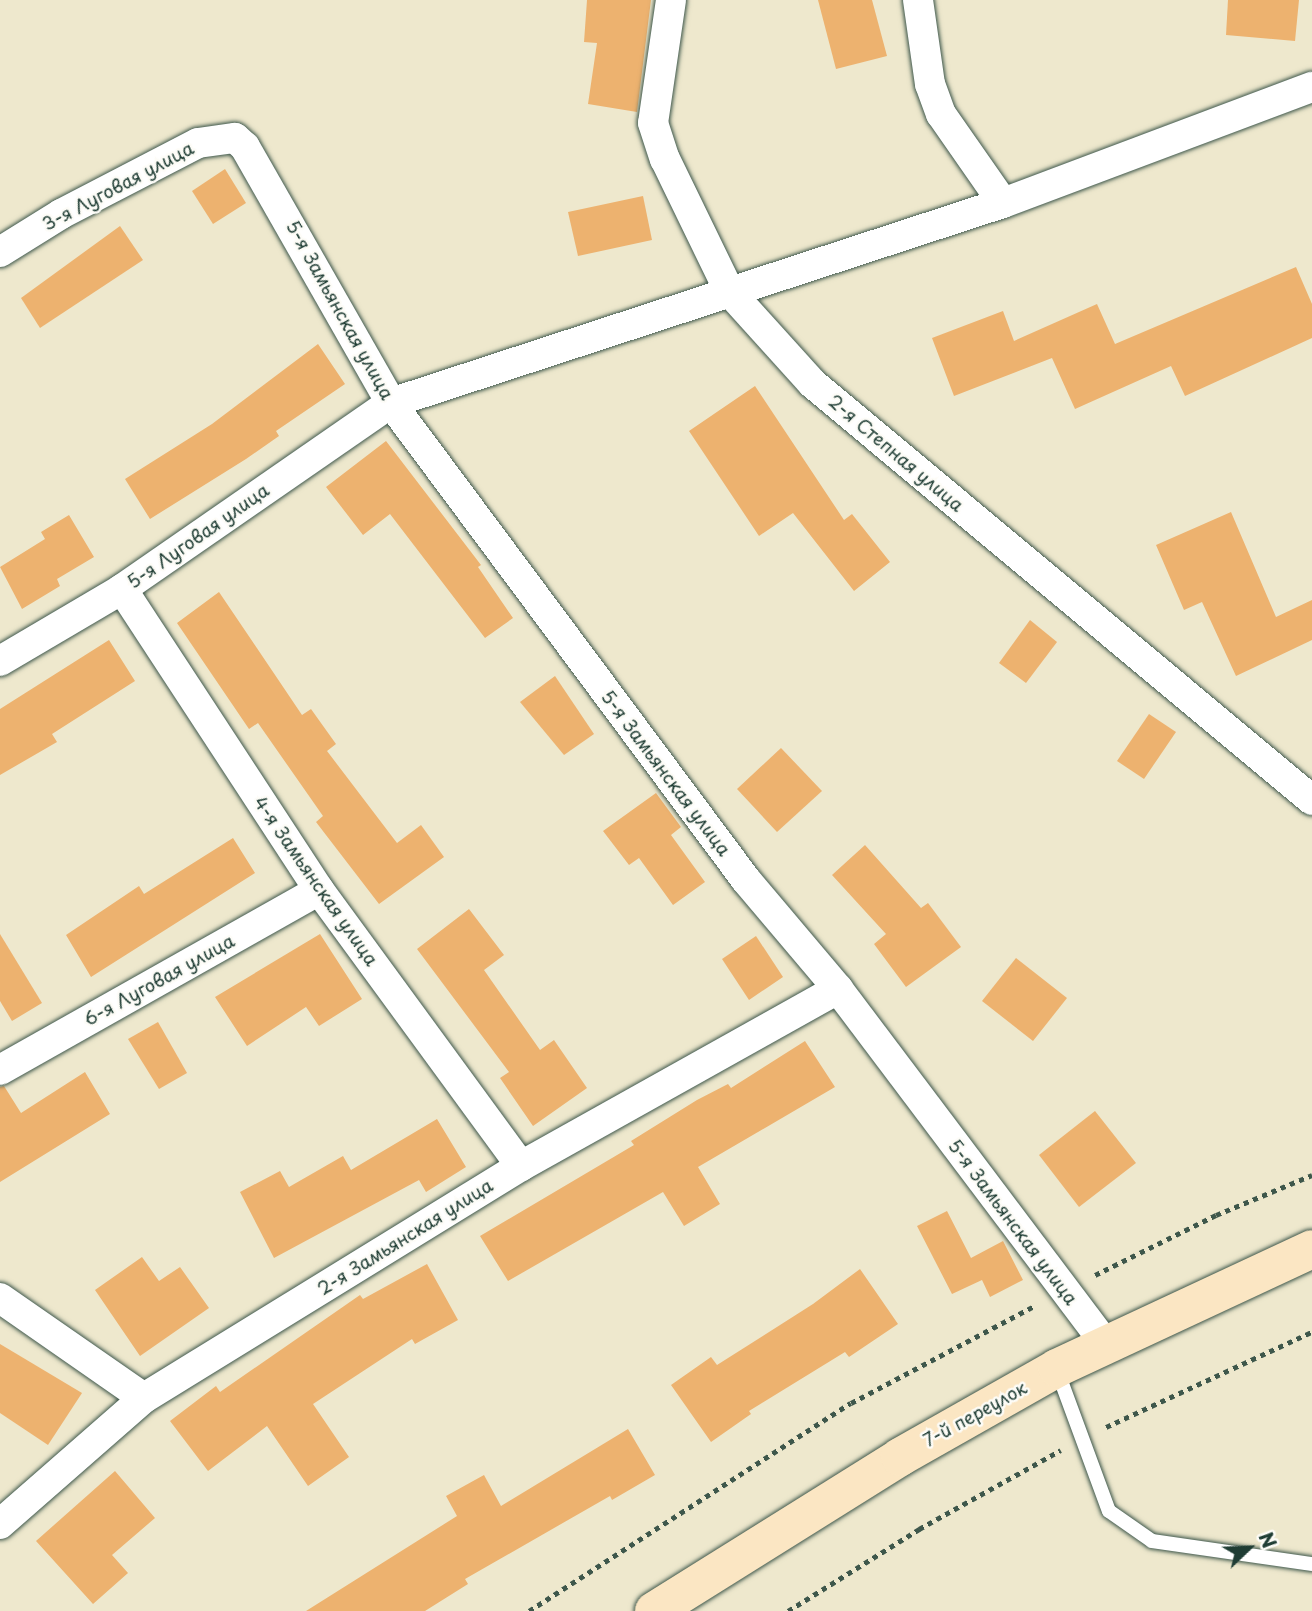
<!DOCTYPE html>
<html>
<head>
<meta charset="utf-8">
<style>
	body { margin:0 }
	#map { position:relative; width:1312px; height:1611px; overflow:hidden; background:#eee8cd; font-family:"Playpen Sans",sans-serif }
	div>[style] { position:absolute }
	[style*='--x'] { left:calc(var(--x)*1px); top:calc(var(--y)*1px); width:calc(var(--w)*1px); rotate:calc(var(--a)*1deg) }
	.building>* { inset:0; background:#edb26f }
	.path>* { height:4.5px; margin-top:-2.25px; transform-origin:0; background:repeating-linear-gradient(90deg,#3e574b 0 5px,transparent 0 10px) }
	.roads { filter:drop-shadow(0 0 2px #3e574b) drop-shadow(0 0 2px #3e574b) }
	.lane>* { height:14px; margin:-7px; padding:0 7px; transform-origin:7px; border-radius:7px; background:#fff }
	.street>* { height:30px; margin:-15px; padding:0 15px; transform-origin:15px; border-radius:15px; background:#fff }
	.secondary>* { height:38px; margin:-19px; padding:0 19px; transform-origin:19px; border-radius:19px; background:#fbe6c3 }
	span { translate:-50% -50%; white-space:nowrap; text-align:center; line-height:1.15; -webkit-text-stroke:5px #fdfcf7; paint-order:stroke }
	.street-label { font-size:18px; color:#1f3d34 }
	.north { position:absolute; left:1214px; top:1513px; width:70px; height:70px; -webkit-text-stroke:5px #fdfcf7; paint-order:stroke; rotate:67deg; font-size:19px; font-weight:700; line-height:28px; text-align:center; color:#1f3d34 }
	.north::after { content:''; display:block; margin:auto; width:24px; height:32px; background:#1f3d34; clip-path:polygon(50% 0,100% 100%,50% 72%,0 100%) }
</style>
</head>
<body>
<div id="map">
	<div class="building">
		<div style="clip-path:polygon(587px 0,651px 0,637px 112px,588px 104px,597px 43px,584px 42px)"></div>
		<div style="clip-path:polygon(818px 0,872px 0,887px 56px,836px 69px)"></div>
		<div style="clip-path:polygon(1228px 0,1299px 0,1295px 41px,1226px 35px)"></div>
		<div style="clip-path:polygon(225px 169px,246px 203px,213px 224px,192px 191px)"></div>
		<div style="clip-path:polygon(643px 196px,652px 240px,578px 256px,568px 212px)"></div>
		<div style="clip-path:polygon(120px 226px,143px 260px,40px 328px,21px 298px)"></div>
		<div style="clip-path:polygon(1296px 267px,1312px 304px,1312px 338px,1185px 396px,1171px 366px,1075px 409px,1052px 358px,954px 396px,932px 338px,1003px 311px,1014px 341px,1097px 304px,1115px 344px)"></div>
		<div style="clip-path:polygon(318px 344px,345px 384px,276px 431px,279px 436px,246px 459px,150px 519px,125px 479px,212px 424px)"></div>
		<div style="clip-path:polygon(755px 386px,844px 520px,852px 514px,890px 562px,854px 591px,793px 513px,759px 536px,689px 431px)"></div>
		<div style="clip-path:polygon(386px 441px,481px 565px,478px 567px,513px 618px,485px 638px,390px 514px,363px 535px,326px 487px)"></div>
		<div style="clip-path:polygon(1231px 512px,1276px 617px,1312px 600px,1312px 640px,1236px 676px,1202px 602px,1184px 610px,1156px 545px)"></div>
		<div style="clip-path:polygon(69px 515px,94px 557px,57px 579px,60px 586px,22px 609px,0 567px,45px 539px,41px 532px)"></div>
		<div style="clip-path:polygon(219px 592px,302px 715px,311px 709px,336px 744px,327px 751px,397px 843px,421px 825px,444px 857px,379px 904px,316px 822px,323px 816px,258px 723px,249px 729px,177px 623px)"></div>
		<div style="clip-path:polygon(1030px 620px,1057px 642px,1026px 683px,999px 663px)"></div>
		<div style="clip-path:polygon(109px 640px,135px 681px,52px 734px,57px 742px,0 775px,0 709px)"></div>
		<div style="clip-path:polygon(555px 676px,594px 734px,564px 755px,520px 702px)"></div>
		<div style="clip-path:polygon(1149px 714px,1176px 732px,1144px 779px,1117px 761px)"></div>
		<div style="clip-path:polygon(781px 748px,822px 791px,777px 832px,737px 789px)"></div>
		<div style="clip-path:polygon(656px 793px,681px 827px,671px 835px,705px 882px,673px 905px,639px 858px,629px 865px,603px 831px)"></div>
		<div style="clip-path:polygon(233px 838px,255px 873px,91px 977px,66px 935px,139px 886px,144px 894px)"></div>
		<div style="clip-path:polygon(865px 845px,921px 908px,928px 903px,961px 947px,906px 987px,874px 944px,886px 934px,832px 875px)"></div>
		<div style="clip-path:polygon(469px 909px,504px 955px,484px 970px,540px 1050px,554px 1040px,587px 1088px,533px 1126px,500px 1078px,509px 1072px,417px 949px)"></div>
		<div style="clip-path:polygon(0 934px,42px 1003px,12px 1021px,0 1001px)"></div>
		<div style="clip-path:polygon(320px 934px,362px 999px,319px 1026px,306px 1007px,247px 1046px,215px 997px)"></div>
		<div style="clip-path:polygon(756px 936px,783px 977px,749px 1000px,722px 959px)"></div>
		<div style="clip-path:polygon(1016px 958px,1067px 998px,1033px 1041px,982px 1001px)"></div>
		<div style="clip-path:polygon(158px 1022px,187px 1073px,159px 1089px,128px 1039px)"></div>
		<div style="clip-path:polygon(805px 1041px,835px 1087px,698px 1167px,720px 1204px,684px 1226px,663px 1192px,508px 1281px,480px 1236px,634px 1145px,631px 1141px,697px 1100px,728px 1084px,731px 1088px)"></div>
		<div style="clip-path:polygon(85px 1072px,110px 1114px,0 1182px,0 1087px,4px 1086px,21px 1113px)"></div>
		<div style="clip-path:polygon(1095px 1111px,1136px 1163px,1079px 1207px,1039px 1155px)"></div>
		<div style="clip-path:polygon(437px 1119px,466px 1167px,426px 1192px,419px 1180px,274px 1258px,240px 1192px,280px 1171px,289px 1187px,343px 1156px,351px 1170px)"></div>
		<div style="clip-path:polygon(947px 1211px,971px 1258px,1003px 1241px,1023px 1280px,990px 1297px,982px 1280px,952px 1294px,917px 1226px)"></div>
		<div style="clip-path:polygon(142px 1257px,159px 1281px,180px 1267px,209px 1308px,140px 1356px,95px 1290px)"></div>
		<div style="clip-path:polygon(427px 1264px,458px 1320px,415px 1344px,412px 1339px,313px 1404px,349px 1457px,308px 1486px,267px 1426px,208px 1471px,170px 1421px,216px 1386px,220px 1392px,360px 1295px,363px 1299px)"></div>
		<div style="clip-path:polygon(860px 1269px,898px 1324px,849px 1357px,845px 1352px,749px 1411px,751px 1414px,711px 1442px,671px 1385px,711px 1357px,717px 1365px,813px 1304px)"></div>
		<div style="clip-path:polygon(0 1344px,82px 1393px,48px 1445px,0 1413px)"></div>
		<div style="clip-path:polygon(628px 1429px,655px 1475px,612px 1500px,610px 1496px,465px 1579px,468px 1584px,425px 1611px,306px 1611px,457px 1516px,446px 1496px,484px 1475px,501px 1506px)"></div>
		<div style="clip-path:polygon(115px 1471px,155px 1518px,112px 1555px,128px 1573px,93px 1604px,36px 1541px)"></div>
	</div>
	<div class="path">
		<div style="--x:1095;--y:1275;--w:135;--a:-26.4"></div>
		<div style="--x:1216;--y:1215;--w:104;--a:-22.6"></div>
		<div style="--x:1106;--y:1427;--w:227;--a:-24.8"></div>
		<div style="--x:529;--y:1611;--w:383;--a:-32.9"></div>
		<div style="--x:851;--y:1403;--w:207;--a:-27.9"></div>
		<div style="--x:788;--y:1611;--w:155;--a:-32"></div>
		<div style="--x:919;--y:1529;--w:162;--a:-29.1"></div>
	</div>
	<div class="roads">
		<div class="lane">
			<div style="--x:1057;--y:1370;--w:150;--a:69.8"></div>
			<div style="--x:1109;--y:1511;--w:52;--a:34.9"></div>
			<div style="--x:1152;--y:1541;--w:162;--a:8.2"></div>
		</div>
		<div class="street">
			<div style="--x:671;--y:0;--w:124;--a:98.3"></div>
			<div style="--x:653;--y:123;--w:38;--a:72"></div>
			<div style="--x:665;--y:159;--w:147;--a:64.1"></div>
			<div style="--x:729;--y:291;--w:124;--a:47.9"></div>
			<div style="--x:812;--y:383;--w:651;--a:39.83"></div>
			<div style="--x:918;--y:0;--w:85;--a:81.9"></div>
			<div style="--x:930;--y:84;--w:32;--a:70"></div>
			<div style="--x:941;--y:114;--w:108;--a:55.1"></div>
			<div style="--x:0;--y:252;--w:72;--a:-31.9"></div>
			<div style="--x:61;--y:214;--w:154;--a:-27.4"></div>
			<div style="--x:198;--y:143;--w:37;--a:-8"></div>
			<div style="--x:235;--y:138;--w:13;--a:42"></div>
			<div style="--x:245;--y:147;--w:295;--a:60.3"></div>
			<div style="--x:391;--y:403;--w:595;--a:53.34"></div>
			<div style="--x:746;--y:880;--w:143;--a:49.8"></div>
			<div style="--x:838;--y:989;--w:443;--a:53"></div>
			<div style="--x:122;--y:589;--w:360;--a:56.8"></div>
			<div style="--x:319;--y:890;--w:342;--a:53.8"></div>
			<div style="--x:0;--y:661;--w:142;--a:-30.5"></div>
			<div style="--x:122;--y:589;--w:327;--a:-34.7"></div>
			<div style="--x:391;--y:403;--w:644;--a:-18.1"></div>
			<div style="--x:1003;--y:203;--w:330;--a:-20.6"></div>
			<div style="--x:0;--y:1070;--w:366;--a:-29.4"></div>
			<div style="--x:0;--y:1298;--w:175;--a:34.8"></div>
			<div style="--x:0;--y:1524;--w:191;--a:-41.2"></div>
			<div style="--x:144;--y:1398;--w:443;--a:-31.6"></div>
			<div style="--x:521;--y:1166;--w:363;--a:-29.2"></div>
		</div>
		<div class="secondary">
			<div style="--x:654;--y:1611;--w:290;--a:-32"></div>
			<div style="--x:900;--y:1457;--w:180;--a:-29.5"></div>
			<div style="--x:1057;--y:1368;--w:281;--a:-25"></div>
		</div>
	</div>
	<div class="street-label">
		<span style="left:118px;top:186px;rotate:-28deg">3-я Луговая улица</span>
		<span style="left:340px;top:310px;rotate:61deg">5-я Замьянская улица</span>
		<span style="left:896px;top:453px;rotate:40deg">2-я Степная улица</span>
		<span style="left:198px;top:536px;rotate:-35deg">5-я Луговая улица</span>
		<span style="left:666px;top:773px;rotate:53deg">5-я Замьянская улица</span>
		<span style="left:316px;top:881px;rotate:55deg">4-я Замьянская улица</span>
		<span style="left:159px;top:980px;rotate:-29deg">6-я Луговая улица</span>
		<span style="left:1013px;top:1222px;rotate:53deg">5-я Замьянская улица</span>
		<span style="left:405px;top:1237px;rotate:-32deg">2-я Замьянская улица</span>
		<span style="left:975px;top:1414px;rotate:-29deg">7-й переулок</span>
	</div>
	<div class="north">N</div>
</div>
</body>
</html>
